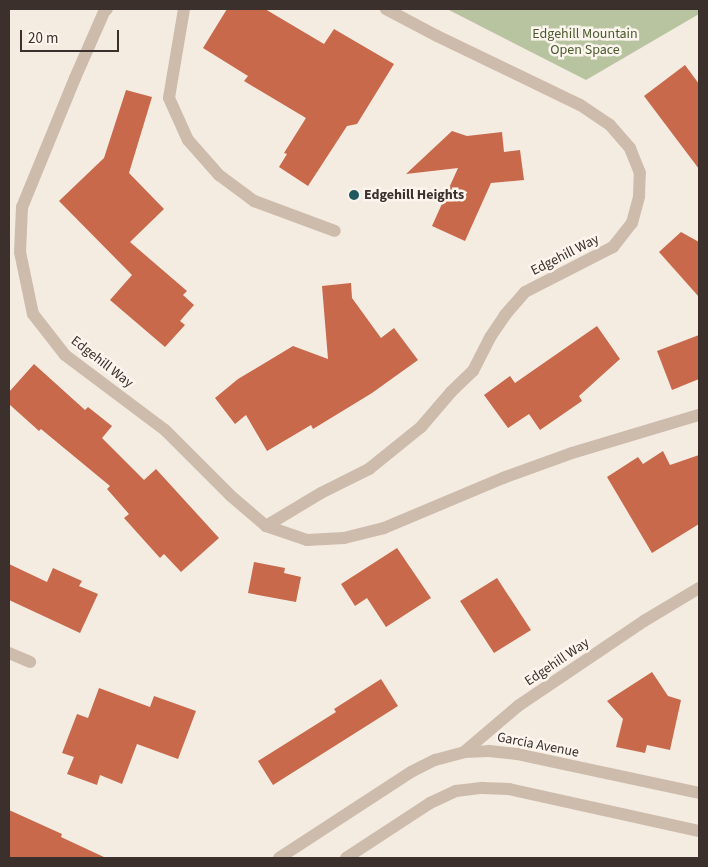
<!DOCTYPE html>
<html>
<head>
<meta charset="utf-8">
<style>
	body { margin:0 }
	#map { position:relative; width:708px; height:867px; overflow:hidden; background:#f4ebe1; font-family:"Source Sans 3",sans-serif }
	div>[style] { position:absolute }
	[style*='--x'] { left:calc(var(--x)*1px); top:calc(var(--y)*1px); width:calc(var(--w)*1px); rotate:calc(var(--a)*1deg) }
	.green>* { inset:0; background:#b8c4a0 }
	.building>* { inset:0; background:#c8694b }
	.street>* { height:12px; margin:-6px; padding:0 6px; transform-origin:6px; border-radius:6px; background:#cdbbac }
	.dots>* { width:14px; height:14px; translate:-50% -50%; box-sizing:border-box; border:2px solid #fbf5ee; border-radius:50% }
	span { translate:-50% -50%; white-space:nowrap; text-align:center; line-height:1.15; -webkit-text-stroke:5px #fbf5ee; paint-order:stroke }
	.park-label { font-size:14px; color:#4a5a2e }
	.poi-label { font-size:14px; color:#3b302b; font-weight:700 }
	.left { translate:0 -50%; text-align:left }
	.street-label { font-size:14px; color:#3b302b }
	.frame { position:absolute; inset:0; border:10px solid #3b302b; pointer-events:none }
	.scale { position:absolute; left:20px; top:30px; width:99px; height:22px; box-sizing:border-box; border:2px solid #3b302b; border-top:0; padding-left:6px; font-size:15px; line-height:18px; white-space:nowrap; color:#3b302b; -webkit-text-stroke:4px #fbf5ee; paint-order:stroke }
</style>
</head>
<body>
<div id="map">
	<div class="green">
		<div style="clip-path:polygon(447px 9px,699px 9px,699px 14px,586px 80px)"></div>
	</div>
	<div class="building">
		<div style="clip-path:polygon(227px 9px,265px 9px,324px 44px,334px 29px,394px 64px,357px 124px,347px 126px,308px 186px,279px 167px,287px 154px,284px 153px,306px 118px,244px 81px,248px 76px,203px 48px)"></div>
		<div style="clip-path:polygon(685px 65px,699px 84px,699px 169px,644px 96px)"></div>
		<div style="clip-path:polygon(126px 90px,152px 97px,129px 173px,164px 209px,130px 242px,187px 291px,183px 295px,194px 305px,180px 321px,185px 325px,165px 347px,110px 300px,132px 275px,59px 201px,104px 158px)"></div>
		<div style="clip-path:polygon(452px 131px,467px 136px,502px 132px,504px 152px,520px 150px,524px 180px,491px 183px,465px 241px,432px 226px,458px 168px,406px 174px)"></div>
		<div style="clip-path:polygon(681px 232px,699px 242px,699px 297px,659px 252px)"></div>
		<div style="clip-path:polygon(351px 283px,352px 298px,381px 338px,394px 328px,418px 360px,372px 393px,313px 429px,311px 425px,267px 451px,246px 415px,235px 424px,215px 398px,238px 379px,293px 346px,328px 359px,322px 286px)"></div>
		<div style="clip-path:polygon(597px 326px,620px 359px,579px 396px,582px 401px,540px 430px,529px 414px,508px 428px,484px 395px,510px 376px,515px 383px)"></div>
		<div style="clip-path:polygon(699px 335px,699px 379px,672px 390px,657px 351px)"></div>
		<div style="clip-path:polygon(34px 364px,85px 410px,88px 407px,112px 426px,102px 438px,144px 480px,156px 469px,219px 538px,181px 572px,164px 554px,160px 558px,124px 518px,129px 514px,107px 489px,110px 486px,41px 429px,39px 431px,9px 404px,9px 392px)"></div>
		<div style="clip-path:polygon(663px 451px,670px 465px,699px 455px,699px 524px,652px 553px,607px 477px,638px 457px,643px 464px)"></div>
		<div style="clip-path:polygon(397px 548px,431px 598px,386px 627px,367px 598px,355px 606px,341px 584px)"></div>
		<div style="clip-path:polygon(254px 562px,285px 568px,284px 573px,301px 577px,296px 602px,248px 593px)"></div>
		<div style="clip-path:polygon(9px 564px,47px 582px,53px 568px,82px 581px,79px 586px,98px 594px,80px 633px,9px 600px)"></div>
		<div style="clip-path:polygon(497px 578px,531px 630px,494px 653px,460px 601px)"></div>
		<div style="clip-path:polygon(652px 672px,668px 696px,681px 700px,670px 750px,647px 745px,645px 753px,616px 747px,623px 719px,607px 701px)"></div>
		<div style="clip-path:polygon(381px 679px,398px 706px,273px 785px,258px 761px,336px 712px,334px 709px)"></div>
		<div style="clip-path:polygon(99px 688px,150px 707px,154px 696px,196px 711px,178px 759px,137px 744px,122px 784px,100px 775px,97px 785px,67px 774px,74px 757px,62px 753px,77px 714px,88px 718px)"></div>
		<div style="clip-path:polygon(9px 810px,62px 834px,61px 837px,106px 858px,9px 858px)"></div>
	</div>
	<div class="street">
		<div style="--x:107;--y:9;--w:4;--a:135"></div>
		<div style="--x:104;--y:12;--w:72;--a:113.7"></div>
		<div style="--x:75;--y:78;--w:139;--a:112.3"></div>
		<div style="--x:22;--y:207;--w:45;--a:92.5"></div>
		<div style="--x:20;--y:252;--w:63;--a:78.2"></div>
		<div style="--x:33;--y:314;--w:52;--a:52"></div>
		<div style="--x:65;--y:355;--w:125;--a:36.9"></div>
		<div style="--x:165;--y:430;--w:93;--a:45"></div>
		<div style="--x:231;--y:496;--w:46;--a:40.6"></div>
		<div style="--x:266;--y:526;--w:43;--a:18.9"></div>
		<div style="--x:307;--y:540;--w:37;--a:-3"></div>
		<div style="--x:344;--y:538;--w:41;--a:-14"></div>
		<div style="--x:384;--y:528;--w:129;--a:-22.8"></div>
		<div style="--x:503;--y:478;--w:73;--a:-19.9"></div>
		<div style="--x:572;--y:453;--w:133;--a:-16.7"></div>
		<div style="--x:184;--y:9;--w:90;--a:99.6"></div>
		<div style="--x:169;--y:98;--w:46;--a:65.7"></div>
		<div style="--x:188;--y:140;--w:47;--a:48.5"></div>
		<div style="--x:219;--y:175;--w:44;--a:36.6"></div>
		<div style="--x:254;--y:201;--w:86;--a:20.3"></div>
		<div style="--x:266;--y:526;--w:64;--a:-31"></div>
		<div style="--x:321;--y:493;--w:54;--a:-26.6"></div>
		<div style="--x:369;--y:469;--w:67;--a:-38.9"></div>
		<div style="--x:421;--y:427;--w:46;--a:-49.4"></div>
		<div style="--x:451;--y:392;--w:30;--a:-44"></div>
		<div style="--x:473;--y:371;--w:39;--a:-63"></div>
		<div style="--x:491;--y:336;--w:25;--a:-56"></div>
		<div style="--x:505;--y:315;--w:30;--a:-49"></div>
		<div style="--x:525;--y:292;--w:99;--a:-27.1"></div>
		<div style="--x:613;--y:247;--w:31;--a:-52"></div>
		<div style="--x:632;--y:223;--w:28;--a:-75"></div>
		<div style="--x:639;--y:196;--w:23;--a:-88"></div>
		<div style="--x:640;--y:173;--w:27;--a:-112"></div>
		<div style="--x:630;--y:148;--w:30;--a:-131"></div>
		<div style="--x:610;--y:125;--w:36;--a:-146"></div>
		<div style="--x:580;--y:105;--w:159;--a:-154.2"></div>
		<div style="--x:437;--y:36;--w:58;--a:-152.1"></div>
		<div style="--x:9;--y:653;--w:23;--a:23"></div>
		<div style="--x:464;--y:752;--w:71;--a:-40.4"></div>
		<div style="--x:518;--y:706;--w:152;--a:-34"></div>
		<div style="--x:644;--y:621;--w:64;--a:-31"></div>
		<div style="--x:279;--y:858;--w:158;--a:-33.1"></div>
		<div style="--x:411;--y:772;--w:27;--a:-27"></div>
		<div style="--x:435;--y:760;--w:30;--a:-15"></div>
		<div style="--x:464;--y:752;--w:25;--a:-2"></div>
		<div style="--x:489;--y:751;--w:28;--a:6"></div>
		<div style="--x:517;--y:754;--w:186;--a:12.1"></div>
		<div style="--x:346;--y:858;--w:100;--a:-33.2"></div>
		<div style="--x:430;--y:803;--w:29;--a:-25"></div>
		<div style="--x:456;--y:791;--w:26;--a:-7"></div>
		<div style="--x:482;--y:788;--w:27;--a:2"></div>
		<div style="--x:509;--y:789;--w:195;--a:12.5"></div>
	</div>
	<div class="dots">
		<div style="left:354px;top:195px;background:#1f5a5e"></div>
	</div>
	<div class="park-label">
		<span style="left:585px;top:42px">Edgehill Mountain<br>Open Space</span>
	</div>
	<div class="poi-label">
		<span class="left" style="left:364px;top:195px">Edgehill Heights</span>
	</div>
	<div class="street-label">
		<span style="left:565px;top:255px;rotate:-27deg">Edgehill Way</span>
		<span style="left:102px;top:362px;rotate:38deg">Edgehill Way</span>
		<span style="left:557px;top:662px;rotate:-34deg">Edgehill Way</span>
		<span style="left:538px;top:745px;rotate:11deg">Garcia Avenue</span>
	</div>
	<div class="frame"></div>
	<div class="scale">20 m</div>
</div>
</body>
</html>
